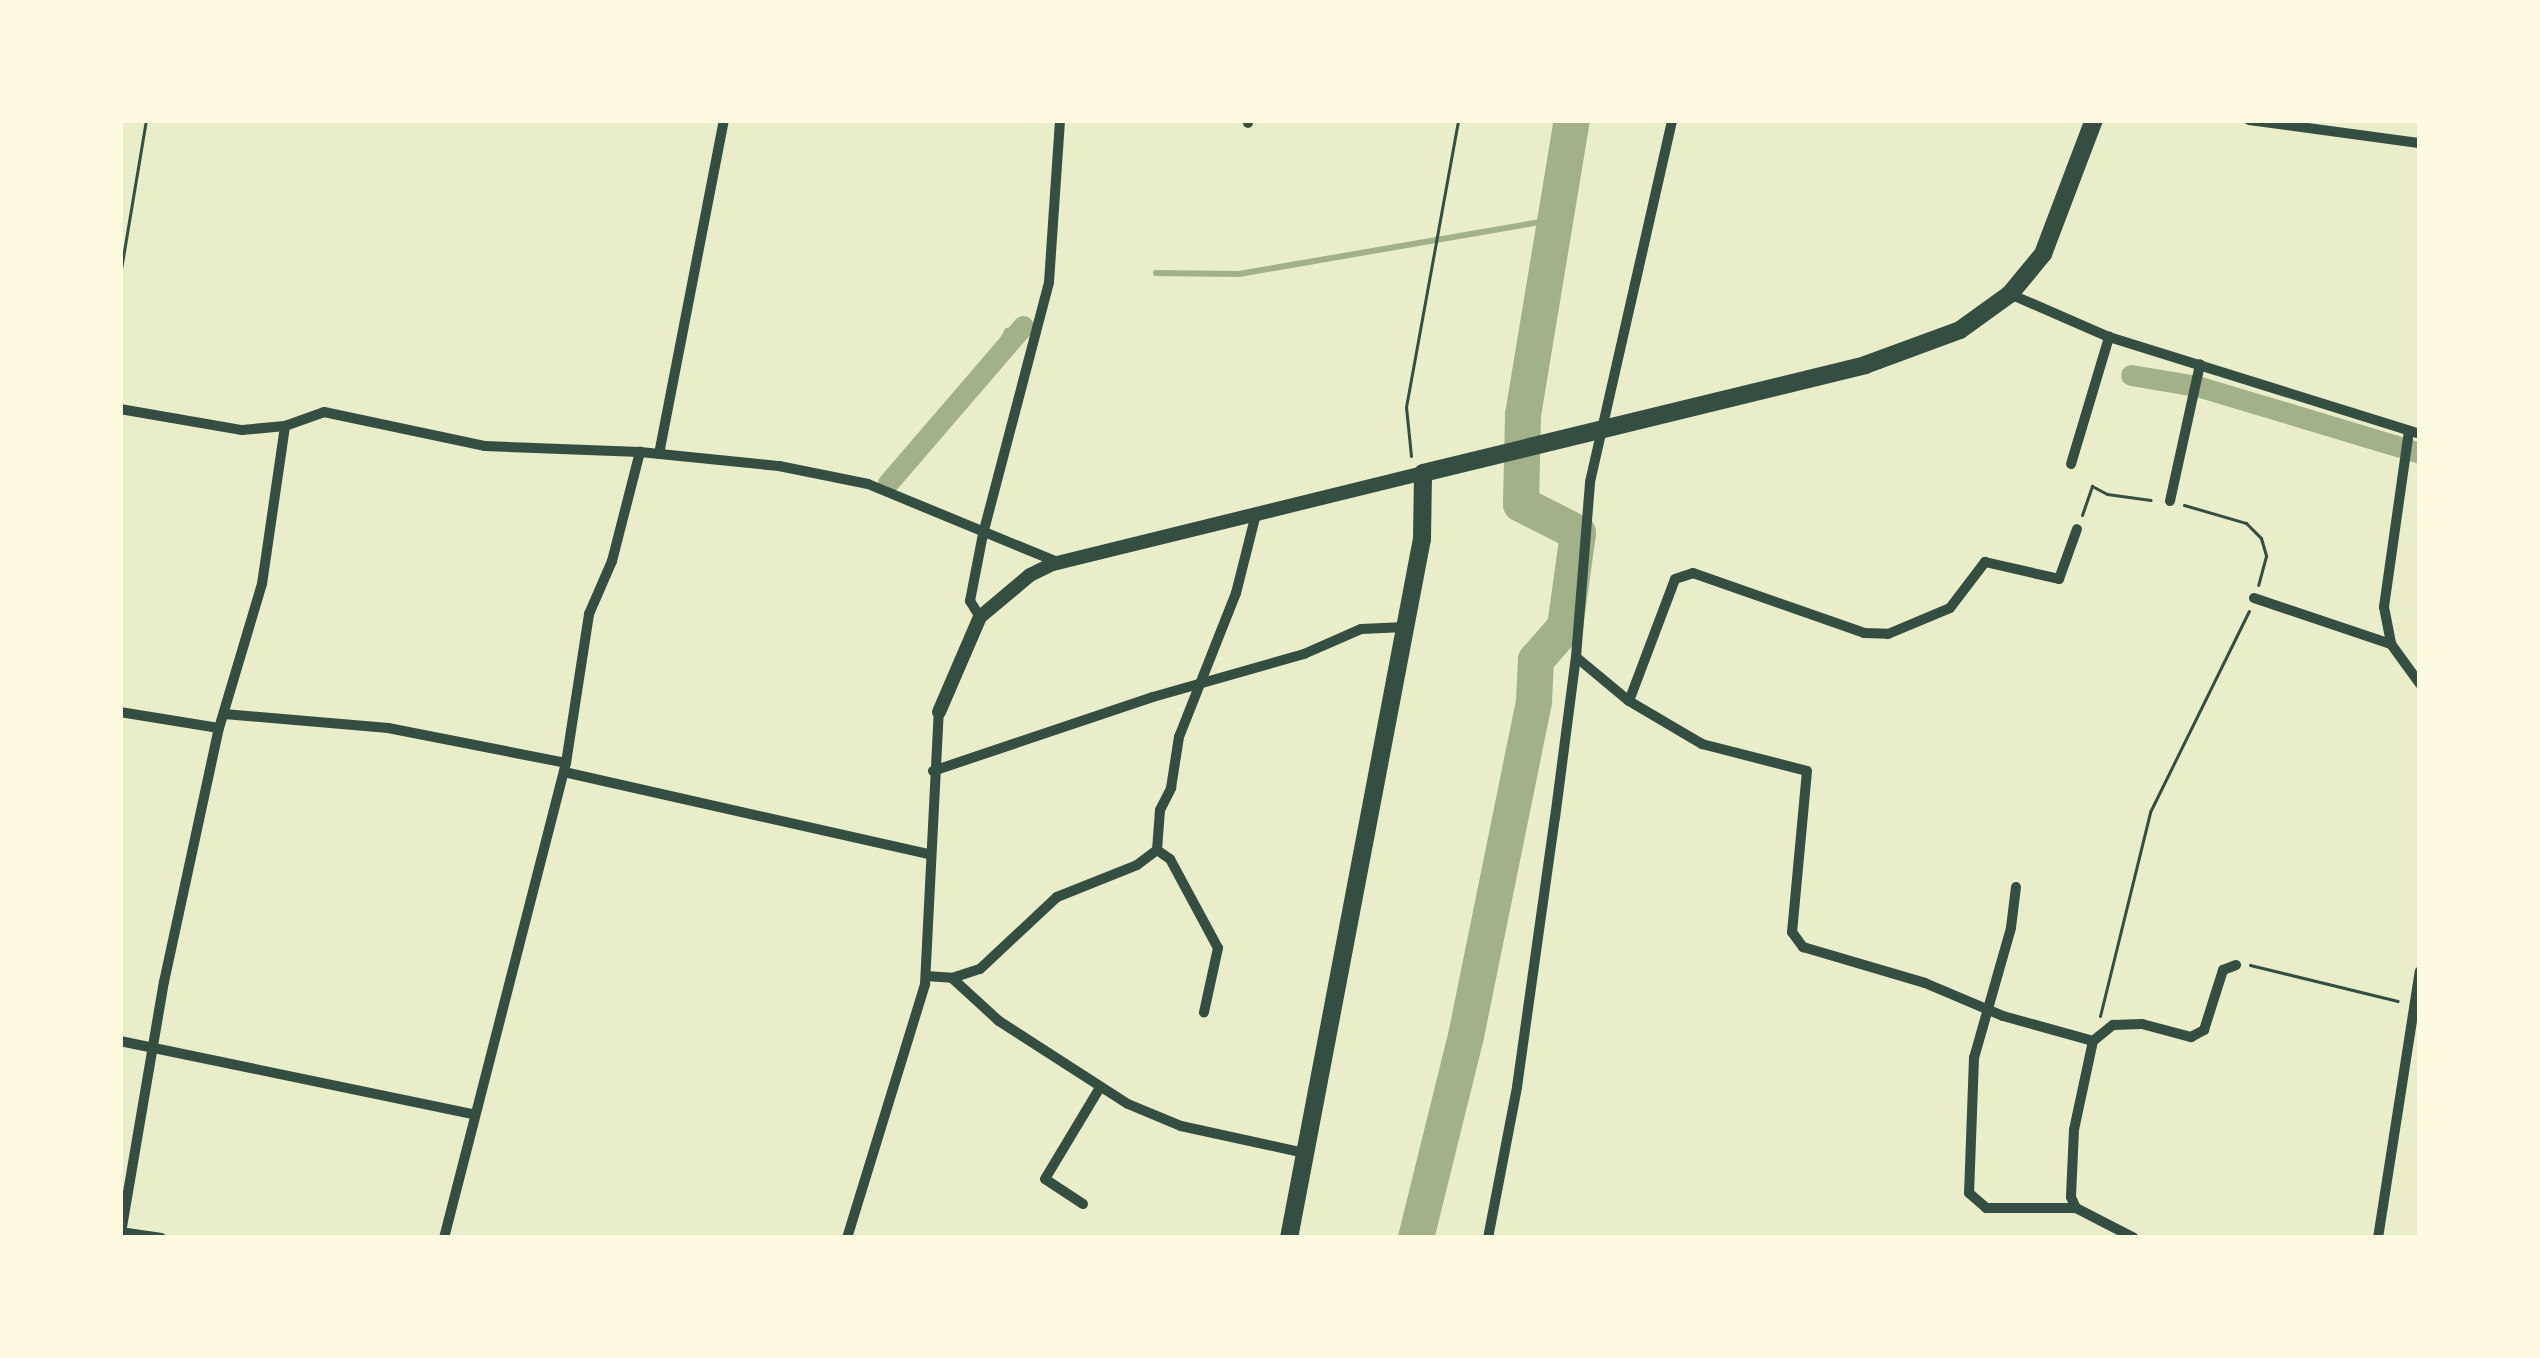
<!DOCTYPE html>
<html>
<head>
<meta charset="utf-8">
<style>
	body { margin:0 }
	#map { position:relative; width:2540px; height:1358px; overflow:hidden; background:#e9edc9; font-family:Signika,sans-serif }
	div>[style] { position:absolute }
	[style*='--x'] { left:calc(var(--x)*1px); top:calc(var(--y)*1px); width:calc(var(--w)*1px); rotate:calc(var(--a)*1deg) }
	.stream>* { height:6px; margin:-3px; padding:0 3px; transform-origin:3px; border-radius:3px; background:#a3b18a }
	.canal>* { height:21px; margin:-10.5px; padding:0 10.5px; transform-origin:10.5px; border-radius:10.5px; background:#a3b18a }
	.river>* { height:36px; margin:-18px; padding:0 18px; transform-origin:18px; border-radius:18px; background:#a3b18a }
	.path>* { height:3px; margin:-1.5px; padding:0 1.5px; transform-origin:1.5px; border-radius:1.5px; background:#344e41 }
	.minor>* { height:10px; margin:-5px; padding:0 5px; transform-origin:5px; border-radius:5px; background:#344e41 }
	.tertiary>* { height:14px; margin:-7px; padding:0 7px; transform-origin:7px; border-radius:7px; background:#344e41 }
	.primary>* { height:18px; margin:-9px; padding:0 9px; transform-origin:9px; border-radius:9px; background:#344e41 }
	span { translate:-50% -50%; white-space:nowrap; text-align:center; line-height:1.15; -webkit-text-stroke:12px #fefae0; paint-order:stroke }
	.frame { position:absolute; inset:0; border:123px solid #fefae0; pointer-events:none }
</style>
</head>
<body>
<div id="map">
	<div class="stream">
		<div style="--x:1156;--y:273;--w:83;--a:0.7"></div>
		<div style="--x:1239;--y:274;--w:322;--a:-9.8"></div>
		<div style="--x:991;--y:363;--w:36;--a:-63"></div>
	</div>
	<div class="canal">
		<div style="--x:2131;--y:375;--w:67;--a:9.5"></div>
		<div style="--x:2197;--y:386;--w:233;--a:16.7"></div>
		<div style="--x:888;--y:483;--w:207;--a:-49.3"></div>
	</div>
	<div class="river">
		<div style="--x:1416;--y:1238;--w:208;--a:-76.1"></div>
		<div style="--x:1466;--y:1036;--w:342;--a:-78.5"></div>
		<div style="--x:1534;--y:701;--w:41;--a:-87.2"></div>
		<div style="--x:1536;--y:660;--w:44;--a:-48.7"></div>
		<div style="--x:1565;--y:627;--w:95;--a:-82.1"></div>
		<div style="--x:1578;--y:533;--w:64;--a:-153"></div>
		<div style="--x:1521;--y:504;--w:89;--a:-88.7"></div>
		<div style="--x:1523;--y:415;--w:299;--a:-80.6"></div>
	</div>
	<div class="path">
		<div style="--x:120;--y:275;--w:157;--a:-80.5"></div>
		<div style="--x:1411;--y:456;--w:49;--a:-95.8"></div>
		<div style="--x:1406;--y:407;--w:292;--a:-79.7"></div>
		<div style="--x:2184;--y:505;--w:65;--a:16.2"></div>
		<div style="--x:2246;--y:523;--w:21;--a:45"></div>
		<div style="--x:2261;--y:538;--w:19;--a:74"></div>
		<div style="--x:2266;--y:556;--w:30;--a:105"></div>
		<div style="--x:2082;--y:515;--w:31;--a:-71"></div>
		<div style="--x:2092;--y:486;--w:17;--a:28"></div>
		<div style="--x:2107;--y:494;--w:44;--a:7.8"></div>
		<div style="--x:2250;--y:965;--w:152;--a:13.7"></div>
		<div style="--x:2100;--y:1016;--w:210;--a:-76.2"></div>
		<div style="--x:2150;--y:812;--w:224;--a:-63.8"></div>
	</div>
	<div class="minor">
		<div style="--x:2249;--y:120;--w:173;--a:7.7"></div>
		<div style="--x:1248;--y:123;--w:3;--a:-90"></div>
		<div style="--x:2010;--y:294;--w:108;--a:23.5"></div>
		<div style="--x:2109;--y:337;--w:326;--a:17.3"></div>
		<div style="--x:120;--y:409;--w:124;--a:9.8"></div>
		<div style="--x:242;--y:430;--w:43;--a:-5.3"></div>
		<div style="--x:285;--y:426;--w:41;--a:-19.7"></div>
		<div style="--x:324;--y:412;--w:165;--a:11.9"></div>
		<div style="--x:485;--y:446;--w:155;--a:2.2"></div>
		<div style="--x:640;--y:452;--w:140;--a:5.8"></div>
		<div style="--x:779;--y:466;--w:91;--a:11.4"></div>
		<div style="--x:868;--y:484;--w:204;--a:22.4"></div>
		<div style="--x:2409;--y:431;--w:178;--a:98.1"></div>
		<div style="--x:2384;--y:607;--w:38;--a:79"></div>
		<div style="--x:2391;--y:644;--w:49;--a:54.1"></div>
		<div style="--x:659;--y:454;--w:340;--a:-79"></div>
		<div style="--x:2071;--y:464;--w:133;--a:-73.3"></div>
		<div style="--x:2170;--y:501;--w:140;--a:-77.6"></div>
		<div style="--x:2254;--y:598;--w:145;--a:18.6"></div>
		<div style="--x:980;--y:617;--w:19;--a:-122"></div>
		<div style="--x:970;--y:601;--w:68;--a:-79"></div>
		<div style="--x:983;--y:534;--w:260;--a:-75.3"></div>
		<div style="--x:1049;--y:282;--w:162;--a:-86.1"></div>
		<div style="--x:1576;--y:657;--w:69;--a:39.7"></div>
		<div style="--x:1629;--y:701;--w:85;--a:30.5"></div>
		<div style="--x:1702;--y:744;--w:108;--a:14.4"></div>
		<div style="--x:1807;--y:771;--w:162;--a:95.3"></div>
		<div style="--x:1792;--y:932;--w:19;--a:54"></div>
		<div style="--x:1803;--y:947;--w:127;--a:16.4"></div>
		<div style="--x:1925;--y:983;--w:85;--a:22.9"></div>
		<div style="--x:2003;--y:1016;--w:93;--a:15.5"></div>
		<div style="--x:2093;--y:1041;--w:26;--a:-39"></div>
		<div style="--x:2113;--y:1025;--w:29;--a:-2"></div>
		<div style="--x:2142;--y:1024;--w:51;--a:14.9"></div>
		<div style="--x:2191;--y:1037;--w:15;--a:-28"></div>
		<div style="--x:2204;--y:1030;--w:63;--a:-72.4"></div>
		<div style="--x:2223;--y:970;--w:14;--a:-21"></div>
		<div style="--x:1629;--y:701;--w:130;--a:-69.3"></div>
		<div style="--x:1675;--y:579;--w:19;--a:-18"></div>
		<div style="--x:1693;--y:573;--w:181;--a:19.3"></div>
		<div style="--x:1864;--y:633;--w:24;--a:2"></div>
		<div style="--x:1888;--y:634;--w:67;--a:-22.8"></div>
		<div style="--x:1950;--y:608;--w:58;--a:-52.7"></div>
		<div style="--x:1985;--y:562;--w:76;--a:12.9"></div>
		<div style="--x:2059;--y:579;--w:53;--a:-70.2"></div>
		<div style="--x:120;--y:712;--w:100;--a:9.2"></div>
		<div style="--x:224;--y:714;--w:165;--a:4.9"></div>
		<div style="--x:388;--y:728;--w:181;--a:11.1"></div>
		<div style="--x:933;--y:771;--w:232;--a:-18.6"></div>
		<div style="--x:1153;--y:697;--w:157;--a:-15.9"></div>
		<div style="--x:1304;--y:654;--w:62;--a:-23.7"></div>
		<div style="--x:1361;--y:629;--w:44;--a:-2.6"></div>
		<div style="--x:564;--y:772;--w:374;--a:12.7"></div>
		<div style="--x:1157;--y:850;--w:16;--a:35"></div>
		<div style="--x:1170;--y:859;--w:101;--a:61.7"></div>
		<div style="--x:1218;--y:948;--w:66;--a:102.3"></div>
		<div style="--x:2016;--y:887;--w:41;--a:97"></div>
		<div style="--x:2011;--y:928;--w:135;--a:105.9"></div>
		<div style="--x:1974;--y:1058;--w:135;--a:92.1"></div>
		<div style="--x:1969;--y:1193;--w:23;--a:41"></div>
		<div style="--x:1986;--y:1208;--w:90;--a:0"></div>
		<div style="--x:926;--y:976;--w:26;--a:4"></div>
		<div style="--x:952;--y:978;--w:64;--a:42.5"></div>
		<div style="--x:999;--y:1021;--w:153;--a:32.8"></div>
		<div style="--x:1128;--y:1104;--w:57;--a:22.5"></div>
		<div style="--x:1181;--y:1126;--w:127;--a:12.3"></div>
		<div style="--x:952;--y:978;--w:29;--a:-18"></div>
		<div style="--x:980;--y:969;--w:105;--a:-43.1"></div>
		<div style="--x:1057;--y:897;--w:86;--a:-21.8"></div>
		<div style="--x:1137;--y:865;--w:25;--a:-37"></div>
		<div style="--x:1157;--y:850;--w:40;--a:-85.7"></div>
		<div style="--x:1160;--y:810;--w:25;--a:-63"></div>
		<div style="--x:1171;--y:788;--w:52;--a:-81.1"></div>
		<div style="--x:1179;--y:737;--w:155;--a:-68.4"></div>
		<div style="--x:1236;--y:593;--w:81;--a:-75.8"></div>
		<div style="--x:120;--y:1041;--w:359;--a:11.7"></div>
		<div style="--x:2093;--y:1041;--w:91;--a:102.1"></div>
		<div style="--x:2074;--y:1130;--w:67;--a:92.6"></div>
		<div style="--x:2071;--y:1197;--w:12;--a:66"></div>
		<div style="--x:2076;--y:1208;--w:65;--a:27.3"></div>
		<div style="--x:1083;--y:1204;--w:45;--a:-146.7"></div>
		<div style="--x:1045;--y:1179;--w:105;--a:-59"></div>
		<div style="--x:120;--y:1232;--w:42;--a:8.1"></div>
		<div style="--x:121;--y:1233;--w:255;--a:-80.3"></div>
		<div style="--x:164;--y:982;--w:260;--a:-77.8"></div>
		<div style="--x:219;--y:728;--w:150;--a:-73.4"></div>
		<div style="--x:262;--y:584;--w:160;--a:-81.7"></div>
		<div style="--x:444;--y:1238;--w:490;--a:-75.6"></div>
		<div style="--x:566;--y:763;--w:151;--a:-81.2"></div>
		<div style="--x:589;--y:614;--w:58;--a:-66.5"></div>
		<div style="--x:612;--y:561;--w:113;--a:-75.6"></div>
		<div style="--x:847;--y:1238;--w:266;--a:-72.9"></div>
		<div style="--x:925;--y:984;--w:272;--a:-87.1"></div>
		<div style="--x:1488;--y:1238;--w:154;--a:-79.1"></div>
		<div style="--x:1517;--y:1087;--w:272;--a:-82"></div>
		<div style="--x:1555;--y:818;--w:162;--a:-82.6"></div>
		<div style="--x:1576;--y:657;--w:176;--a:-85.4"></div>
		<div style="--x:1590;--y:482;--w:371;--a:-77.2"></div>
		<div style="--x:2378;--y:1238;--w:270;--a:-81.1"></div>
	</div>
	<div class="tertiary">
		<div style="--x:939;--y:712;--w:103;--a:-66.7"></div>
		<div style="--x:980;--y:617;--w:65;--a:-40"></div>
		<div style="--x:1030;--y:575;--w:25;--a:-26"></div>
		<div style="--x:1053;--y:564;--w:381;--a:-13.8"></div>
	</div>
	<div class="primary">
		<div style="--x:1289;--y:1238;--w:712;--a:-79.23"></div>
		<div style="--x:1422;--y:539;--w:66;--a:-89.1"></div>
		<div style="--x:1423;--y:473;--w:455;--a:-13.7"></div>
		<div style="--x:1865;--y:365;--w:101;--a:-20.2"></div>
		<div style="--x:1960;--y:330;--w:62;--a:-35.8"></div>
		<div style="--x:2010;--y:294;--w:52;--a:-50.5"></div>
		<div style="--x:2043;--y:254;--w:143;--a:-69.2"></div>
	</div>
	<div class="frame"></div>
</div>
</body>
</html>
